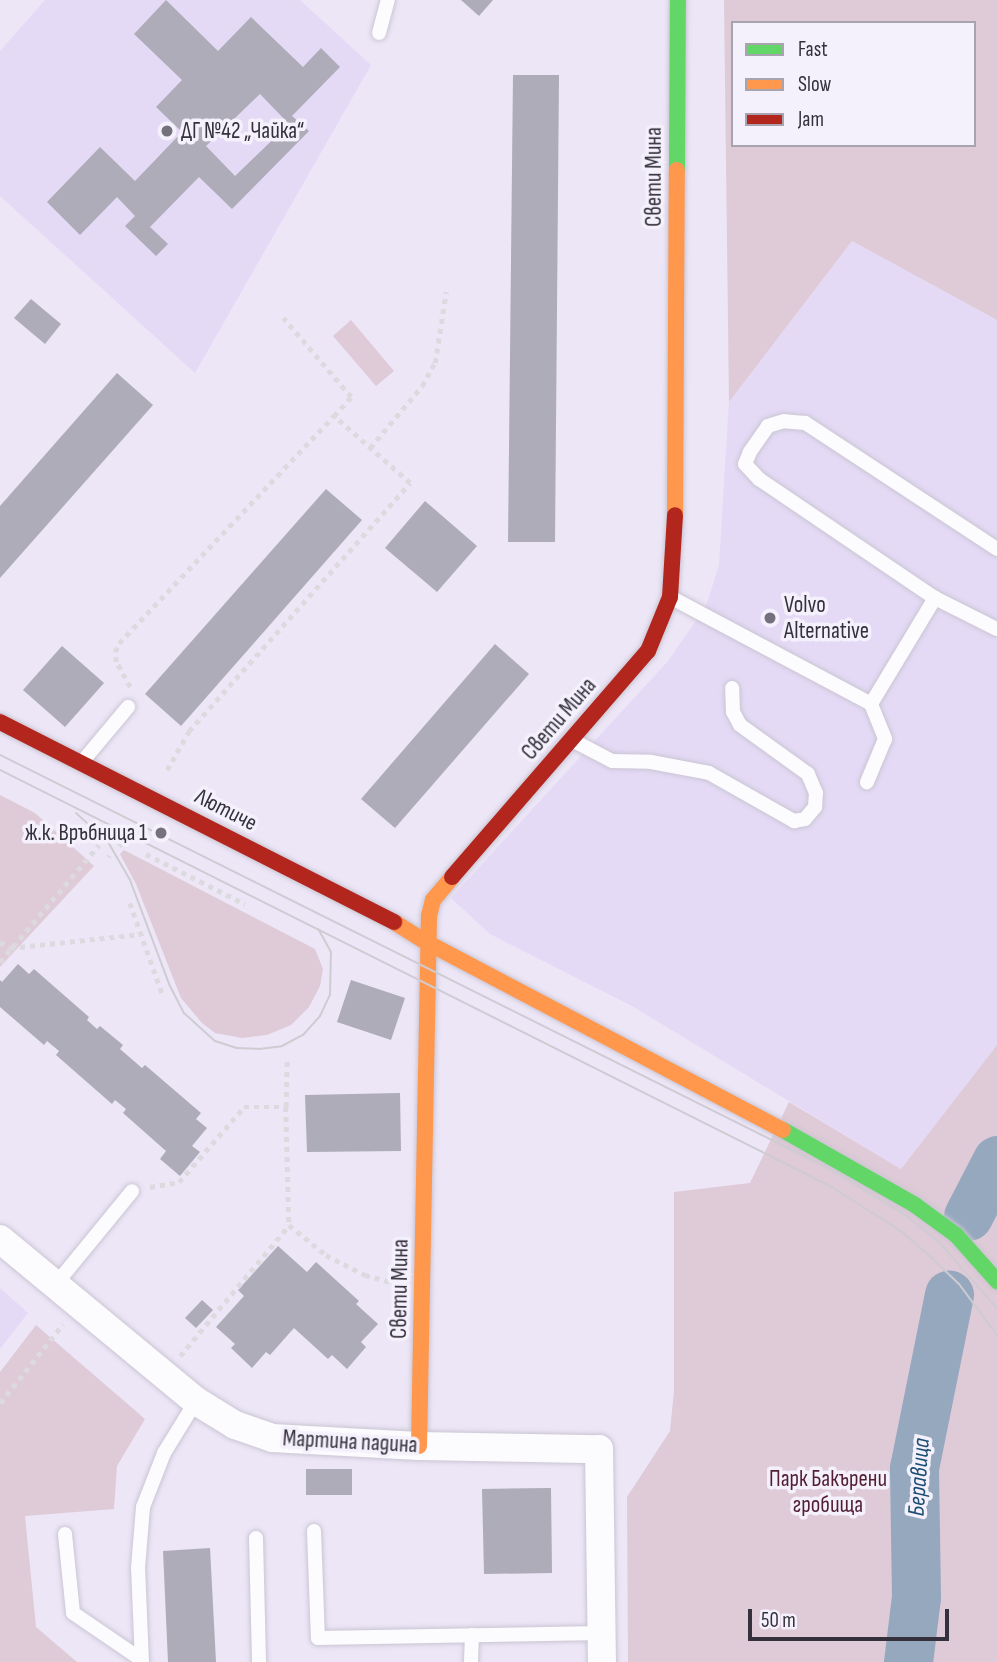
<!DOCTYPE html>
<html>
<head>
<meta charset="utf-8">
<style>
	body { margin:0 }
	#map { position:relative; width:997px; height:1662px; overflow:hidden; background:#ece6f7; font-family:"Sofia Sans Condensed",sans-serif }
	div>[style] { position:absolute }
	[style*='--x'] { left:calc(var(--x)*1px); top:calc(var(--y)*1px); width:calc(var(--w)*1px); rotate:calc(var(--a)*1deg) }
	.built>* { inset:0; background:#e4daf6 }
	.green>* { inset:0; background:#dfcad7 }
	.river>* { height:49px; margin:-24.5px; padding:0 24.5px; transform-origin:24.5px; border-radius:24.5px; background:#95a8be }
	.building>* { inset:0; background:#adacb8 }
	.path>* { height:4.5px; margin-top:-2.25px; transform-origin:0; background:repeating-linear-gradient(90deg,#dcdadf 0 5px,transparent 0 10px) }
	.roads { filter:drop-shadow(0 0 2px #cac5d2) drop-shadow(0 0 2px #cac5d2) }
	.lane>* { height:14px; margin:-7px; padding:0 7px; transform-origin:7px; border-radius:7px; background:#fcfbfe }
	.street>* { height:28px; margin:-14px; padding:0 14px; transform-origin:14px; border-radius:14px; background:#fcfbfe }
	.fast>* { height:16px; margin:-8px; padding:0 8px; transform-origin:8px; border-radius:8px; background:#63d668 }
	.slow>* { height:16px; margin:-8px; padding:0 8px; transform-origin:8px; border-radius:8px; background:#ff974d }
	.jam>* { height:16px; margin:-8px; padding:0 8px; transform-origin:8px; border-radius:8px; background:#b3261e }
	.tram>* { height:2px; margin:-1px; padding:0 1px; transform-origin:1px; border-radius:1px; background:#ceccd2 }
	.dots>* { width:19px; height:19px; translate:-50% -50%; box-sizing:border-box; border:4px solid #f4f0fc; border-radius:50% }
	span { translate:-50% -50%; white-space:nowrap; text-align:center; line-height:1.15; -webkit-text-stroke:7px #f4f0fc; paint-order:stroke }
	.poi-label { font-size:23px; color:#35313c }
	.left { translate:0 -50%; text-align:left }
	.right { translate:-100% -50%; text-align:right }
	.street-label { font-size:23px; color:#35313c }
	.park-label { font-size:23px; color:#521e32 }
	.water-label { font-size:24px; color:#1c4d72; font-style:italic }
	.legend { position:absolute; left:731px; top:21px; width:245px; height:126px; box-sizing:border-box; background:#f4f0fc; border:2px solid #a8a4af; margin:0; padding:9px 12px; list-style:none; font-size:21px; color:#35313c }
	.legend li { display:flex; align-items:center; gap:14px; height:35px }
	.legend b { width:35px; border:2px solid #a8a4af }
	.scale { position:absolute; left:748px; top:1609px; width:201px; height:32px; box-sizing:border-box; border:4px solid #35313c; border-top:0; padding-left:9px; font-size:21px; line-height:24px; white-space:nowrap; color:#35313c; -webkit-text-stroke:5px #f4f0fc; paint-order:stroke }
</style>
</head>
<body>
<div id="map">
	<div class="built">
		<div style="clip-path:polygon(45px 0,300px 0,371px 65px,195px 373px,0 196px,0 51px)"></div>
		<div style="clip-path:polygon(852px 241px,997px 320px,997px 1045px,901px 1169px,632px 1006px,490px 934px,451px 898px,668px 661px,706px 606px,719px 565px,729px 402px)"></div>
		<div style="clip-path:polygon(0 1288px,28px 1313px,0 1349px)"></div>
	</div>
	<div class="green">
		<div style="clip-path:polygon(evenodd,724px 0,997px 0,997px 320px,852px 241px,729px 402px,724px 0,733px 23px,974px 23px,974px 145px,733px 145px,733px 23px)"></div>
		<div style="clip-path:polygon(351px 320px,394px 371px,376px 386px,333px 336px)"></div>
		<div style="clip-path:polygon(0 795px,35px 813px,94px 866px,0 967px)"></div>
		<div style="clip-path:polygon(124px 850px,315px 949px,323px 969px,320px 986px,309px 1007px,291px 1025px,267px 1035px,242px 1038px,215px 1033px,202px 1023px,181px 998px,136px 884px,120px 854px)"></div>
		<div style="clip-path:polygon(997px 1045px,997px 1662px,628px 1662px,627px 1497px,670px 1431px,674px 1391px,674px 1192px,750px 1183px,789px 1102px,901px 1169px)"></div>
		<div style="clip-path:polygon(36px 1325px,145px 1419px,117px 1466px,114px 1509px,25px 1516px,36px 1627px,77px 1662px,0 1662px,0 1372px)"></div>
	</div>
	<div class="river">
		<div style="--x:968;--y:1216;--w:63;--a:-62.6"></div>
		<div style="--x:908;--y:1662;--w:65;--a:-83"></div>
		<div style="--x:916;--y:1597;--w:129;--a:-90.9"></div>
		<div style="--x:914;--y:1468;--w:177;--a:-78.6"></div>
	</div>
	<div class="building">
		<div style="clip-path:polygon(evenodd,166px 0,218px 51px,251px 17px,303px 67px,321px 48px,340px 67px,292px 116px,309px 131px,232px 209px,199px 177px,150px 227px,168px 244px,156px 256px,125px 226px,135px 216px,117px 197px,80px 235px,47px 202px,100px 147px,135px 181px,182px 132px,156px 107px,182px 80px,134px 34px,166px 0,260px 94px,289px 124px,235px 176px,206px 146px,260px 94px)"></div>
		<div style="clip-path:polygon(461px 0,493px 0,479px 16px)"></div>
		<div style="clip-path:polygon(513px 75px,559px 75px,555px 542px,508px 542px)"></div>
		<div style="clip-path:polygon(31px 299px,61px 324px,45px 344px,14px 318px)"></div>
		<div style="clip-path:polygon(117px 373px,153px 405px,0 578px,0 506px)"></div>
		<div style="clip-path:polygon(326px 489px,362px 520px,181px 726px,145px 694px)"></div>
		<div style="clip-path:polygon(425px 501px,477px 546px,437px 592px,385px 548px)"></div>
		<div style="clip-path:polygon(495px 644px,529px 674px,395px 828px,361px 799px)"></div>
		<div style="clip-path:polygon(62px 646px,104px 683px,65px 727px,23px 690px)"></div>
		<div style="clip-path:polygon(18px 964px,29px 974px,34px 969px,89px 1017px,87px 1020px,97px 1029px,100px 1026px,123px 1045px,120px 1049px,142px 1068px,145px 1065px,201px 1113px,196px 1119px,207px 1128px,192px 1146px,200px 1152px,180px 1176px,160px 1159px,166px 1151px,123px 1113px,126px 1109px,115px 1100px,112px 1104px,56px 1055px,59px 1051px,47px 1041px,44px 1045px,0 1007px,0 980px,2px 982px)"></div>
		<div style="clip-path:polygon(351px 980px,405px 998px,391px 1040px,337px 1022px)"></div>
		<div style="clip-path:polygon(400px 1093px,401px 1151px,307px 1152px,305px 1095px)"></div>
		<div style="clip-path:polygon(278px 1246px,307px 1272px,316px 1262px,359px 1301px,356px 1304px,378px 1324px,361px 1342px,366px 1347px,347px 1369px,332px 1355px,328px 1359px,294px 1328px,270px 1355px,266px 1352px,252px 1368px,231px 1348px,235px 1344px,216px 1327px,244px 1296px,238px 1290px)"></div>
		<div style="clip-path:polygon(202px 1300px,213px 1310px,196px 1328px,185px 1318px)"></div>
		<div style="clip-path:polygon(306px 1469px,352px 1469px,352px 1495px,306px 1495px)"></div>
		<div style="clip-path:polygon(551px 1488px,552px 1573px,484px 1574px,482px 1489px)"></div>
		<div style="clip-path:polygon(210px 1548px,216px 1662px,168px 1662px,163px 1551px)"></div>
	</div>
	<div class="path">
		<div style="--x:370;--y:448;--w:81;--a:-50"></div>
		<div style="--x:422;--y:386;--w:26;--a:-61"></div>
		<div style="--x:435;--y:363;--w:72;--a:-81.2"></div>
		<div style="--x:130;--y:687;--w:29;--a:-119"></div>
		<div style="--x:116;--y:662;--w:10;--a:-96"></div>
		<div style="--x:115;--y:652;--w:10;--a:-66"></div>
		<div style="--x:119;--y:643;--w:313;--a:-46.6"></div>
		<div style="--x:167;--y:770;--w:45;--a:-60.6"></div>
		<div style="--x:189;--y:731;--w:332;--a:-48.3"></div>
		<div style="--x:410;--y:483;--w:101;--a:-138.6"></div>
		<div style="--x:334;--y:416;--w:25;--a:-48"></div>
		<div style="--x:351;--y:397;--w:104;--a:-130.7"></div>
		<div style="--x:119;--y:846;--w:10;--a:-45"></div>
		<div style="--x:146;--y:854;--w:111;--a:26.8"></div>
		<div style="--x:108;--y:857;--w:2;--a:-63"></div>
		<div style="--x:130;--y:903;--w:96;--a:70.4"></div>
		<div style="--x:0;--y:942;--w:12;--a:31"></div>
		<div style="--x:10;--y:948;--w:132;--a:-6.1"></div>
		<div style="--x:0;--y:962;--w:153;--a:-49.8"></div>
		<div style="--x:286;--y:1107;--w:118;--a:88.5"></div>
		<div style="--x:289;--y:1225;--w:48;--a:39"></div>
		<div style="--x:326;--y:1255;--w:44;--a:27.1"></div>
		<div style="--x:365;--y:1275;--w:27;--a:15"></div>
		<div style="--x:150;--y:1187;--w:29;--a:-10"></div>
		<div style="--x:179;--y:1182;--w:99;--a:-49.1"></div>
		<div style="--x:244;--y:1107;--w:42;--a:0"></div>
		<div style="--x:286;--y:1107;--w:50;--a:-88.9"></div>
		<div style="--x:180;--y:1356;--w:170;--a:-50.2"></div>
		<div style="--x:0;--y:1403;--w:101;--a:-51.4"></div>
	</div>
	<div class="roads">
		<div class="lane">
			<div style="--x:379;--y:33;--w:34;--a:-75"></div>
			<div style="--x:997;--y:549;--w:230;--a:-146.7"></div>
			<div style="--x:805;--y:423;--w:21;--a:-175"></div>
			<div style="--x:784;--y:421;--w:17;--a:163"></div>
			<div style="--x:768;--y:426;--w:32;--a:125"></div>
			<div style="--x:750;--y:452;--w:13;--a:113"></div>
			<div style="--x:745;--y:464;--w:21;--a:47"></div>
			<div style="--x:759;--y:479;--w:212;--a:34.1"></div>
			<div style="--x:935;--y:598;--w:69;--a:26.6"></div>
			<div style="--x:672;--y:598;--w:225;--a:28"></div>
			<div style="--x:871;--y:704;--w:38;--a:68"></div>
			<div style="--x:885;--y:739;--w:47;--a:112.7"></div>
			<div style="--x:871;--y:704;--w:124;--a:-58.9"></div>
			<div style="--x:572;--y:740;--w:45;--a:27.7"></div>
			<div style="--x:612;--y:761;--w:39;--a:1"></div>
			<div style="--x:651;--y:762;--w:59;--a:10.7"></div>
			<div style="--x:709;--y:773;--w:98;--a:29.5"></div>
			<div style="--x:794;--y:821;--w:11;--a:-10"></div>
			<div style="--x:805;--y:819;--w:16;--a:-50"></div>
			<div style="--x:815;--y:807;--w:14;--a:-86"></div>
			<div style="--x:816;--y:793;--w:21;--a:-113"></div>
			<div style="--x:808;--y:774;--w:84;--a:-144.2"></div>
			<div style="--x:740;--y:725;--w:15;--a:-118"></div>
			<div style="--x:733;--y:712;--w:24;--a:-92"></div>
			<div style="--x:82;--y:762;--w:72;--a:-50.1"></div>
			<div style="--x:56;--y:1284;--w:120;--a:-50.7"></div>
			<div style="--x:314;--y:1531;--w:107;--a:87.9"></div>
			<div style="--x:318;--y:1638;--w:285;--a:-1"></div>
			<div style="--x:65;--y:1534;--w:79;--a:84.2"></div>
			<div style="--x:73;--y:1613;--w:83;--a:34.3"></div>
			<div style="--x:256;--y:1538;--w:124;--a:88.6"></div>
			<div style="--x:142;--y:1662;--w:94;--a:-92.4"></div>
			<div style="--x:138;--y:1568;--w:61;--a:-85.3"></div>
			<div style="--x:143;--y:1507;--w:58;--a:-68.7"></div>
			<div style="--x:164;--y:1453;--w:61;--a:-58.4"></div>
			<div style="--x:471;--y:1662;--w:27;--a:-88"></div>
		</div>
		<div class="street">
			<div style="--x:0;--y:1239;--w:254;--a:39.6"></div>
			<div style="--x:196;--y:1401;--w:46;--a:31.6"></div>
			<div style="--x:235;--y:1425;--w:39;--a:19"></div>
			<div style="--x:272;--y:1438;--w:147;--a:3.1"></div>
			<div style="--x:419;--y:1446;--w:180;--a:1"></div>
			<div style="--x:599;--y:1449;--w:213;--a:89.2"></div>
		</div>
		<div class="fast">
			<div style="--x:677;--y:170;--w:170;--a:-89.7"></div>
			<div style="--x:783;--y:1130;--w:152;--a:29.6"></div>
			<div style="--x:915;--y:1205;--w:51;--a:36.2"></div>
			<div style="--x:956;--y:1235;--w:62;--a:48.3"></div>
		</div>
		<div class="slow">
			<div style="--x:675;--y:515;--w:345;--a:-89.7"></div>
			<div style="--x:394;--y:922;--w:40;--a:32"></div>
			<div style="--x:428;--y:943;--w:401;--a:27.8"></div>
			<div style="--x:419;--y:1446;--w:530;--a:-88.92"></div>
			<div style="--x:429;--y:916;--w:16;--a:-76"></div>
			<div style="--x:433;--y:900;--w:30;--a:-50"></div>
		</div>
		<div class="jam">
			<div style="--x:0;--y:722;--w:442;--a:26.9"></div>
			<div style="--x:452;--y:877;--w:299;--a:-49.1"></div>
			<div style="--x:648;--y:651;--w:58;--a:-67.8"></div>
			<div style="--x:670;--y:597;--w:82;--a:-86.5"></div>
		</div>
	</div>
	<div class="tram">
		<div style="--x:0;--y:755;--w:934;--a:26.51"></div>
		<div style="--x:836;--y:1172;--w:85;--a:32"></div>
		<div style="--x:908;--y:1217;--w:41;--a:39.1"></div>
		<div style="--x:940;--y:1243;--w:86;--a:48.8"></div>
		<div style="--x:0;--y:770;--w:928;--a:26.62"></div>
		<div style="--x:830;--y:1186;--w:84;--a:32.4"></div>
		<div style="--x:901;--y:1231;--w:41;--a:41.1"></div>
		<div style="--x:932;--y:1258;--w:37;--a:44"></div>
		<div style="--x:959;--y:1284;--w:64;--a:53.3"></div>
		<div style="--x:76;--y:813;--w:43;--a:42.2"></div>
		<div style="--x:108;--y:842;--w:44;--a:59.9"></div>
		<div style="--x:130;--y:880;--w:111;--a:69.4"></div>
		<div style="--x:169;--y:984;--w:33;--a:63"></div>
		<div style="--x:184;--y:1013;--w:42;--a:42.1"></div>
		<div style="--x:215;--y:1041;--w:22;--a:18"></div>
		<div style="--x:236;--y:1048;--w:23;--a:2"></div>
		<div style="--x:259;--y:1049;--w:23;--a:-7"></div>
		<div style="--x:282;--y:1046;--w:24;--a:-28"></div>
		<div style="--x:303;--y:1035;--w:25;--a:-48"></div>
		<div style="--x:320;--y:1016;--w:23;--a:-65"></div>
		<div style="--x:330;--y:995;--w:43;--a:-88.7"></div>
		<div style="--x:331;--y:952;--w:26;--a:-119"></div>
	</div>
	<div class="dots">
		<div style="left:167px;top:131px;background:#75707d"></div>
		<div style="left:770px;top:618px;background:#75707d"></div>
		<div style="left:161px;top:833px;background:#75707d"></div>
	</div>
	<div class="poi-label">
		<span class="left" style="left:181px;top:131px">ДГ №42 „Чайка“</span>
		<span class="left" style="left:784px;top:618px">Volvo<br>Alternative</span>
		<span class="right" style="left:147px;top:833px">ж.к. Връбница 1</span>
	</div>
	<div class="street-label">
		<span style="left:654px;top:177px;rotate:-90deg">Свети Мина</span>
		<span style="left:559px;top:719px;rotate:-49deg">Свети Мина</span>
		<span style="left:226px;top:810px;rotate:27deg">Лютиче</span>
		<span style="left:400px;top:1289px;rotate:-89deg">Свети Мина</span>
		<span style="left:350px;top:1442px;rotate:3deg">Мартина падина</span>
	</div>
	<div class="park-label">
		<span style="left:828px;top:1492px">Парк Бакърени<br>гробища</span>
	</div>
	<div class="water-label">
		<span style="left:919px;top:1477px;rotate:-86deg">Беравица</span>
	</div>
	<ul class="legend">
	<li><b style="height:9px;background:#63d668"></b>Fast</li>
	<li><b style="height:9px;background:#ff974d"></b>Slow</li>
	<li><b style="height:9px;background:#b3261e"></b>Jam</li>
	</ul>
	<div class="scale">50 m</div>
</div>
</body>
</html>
